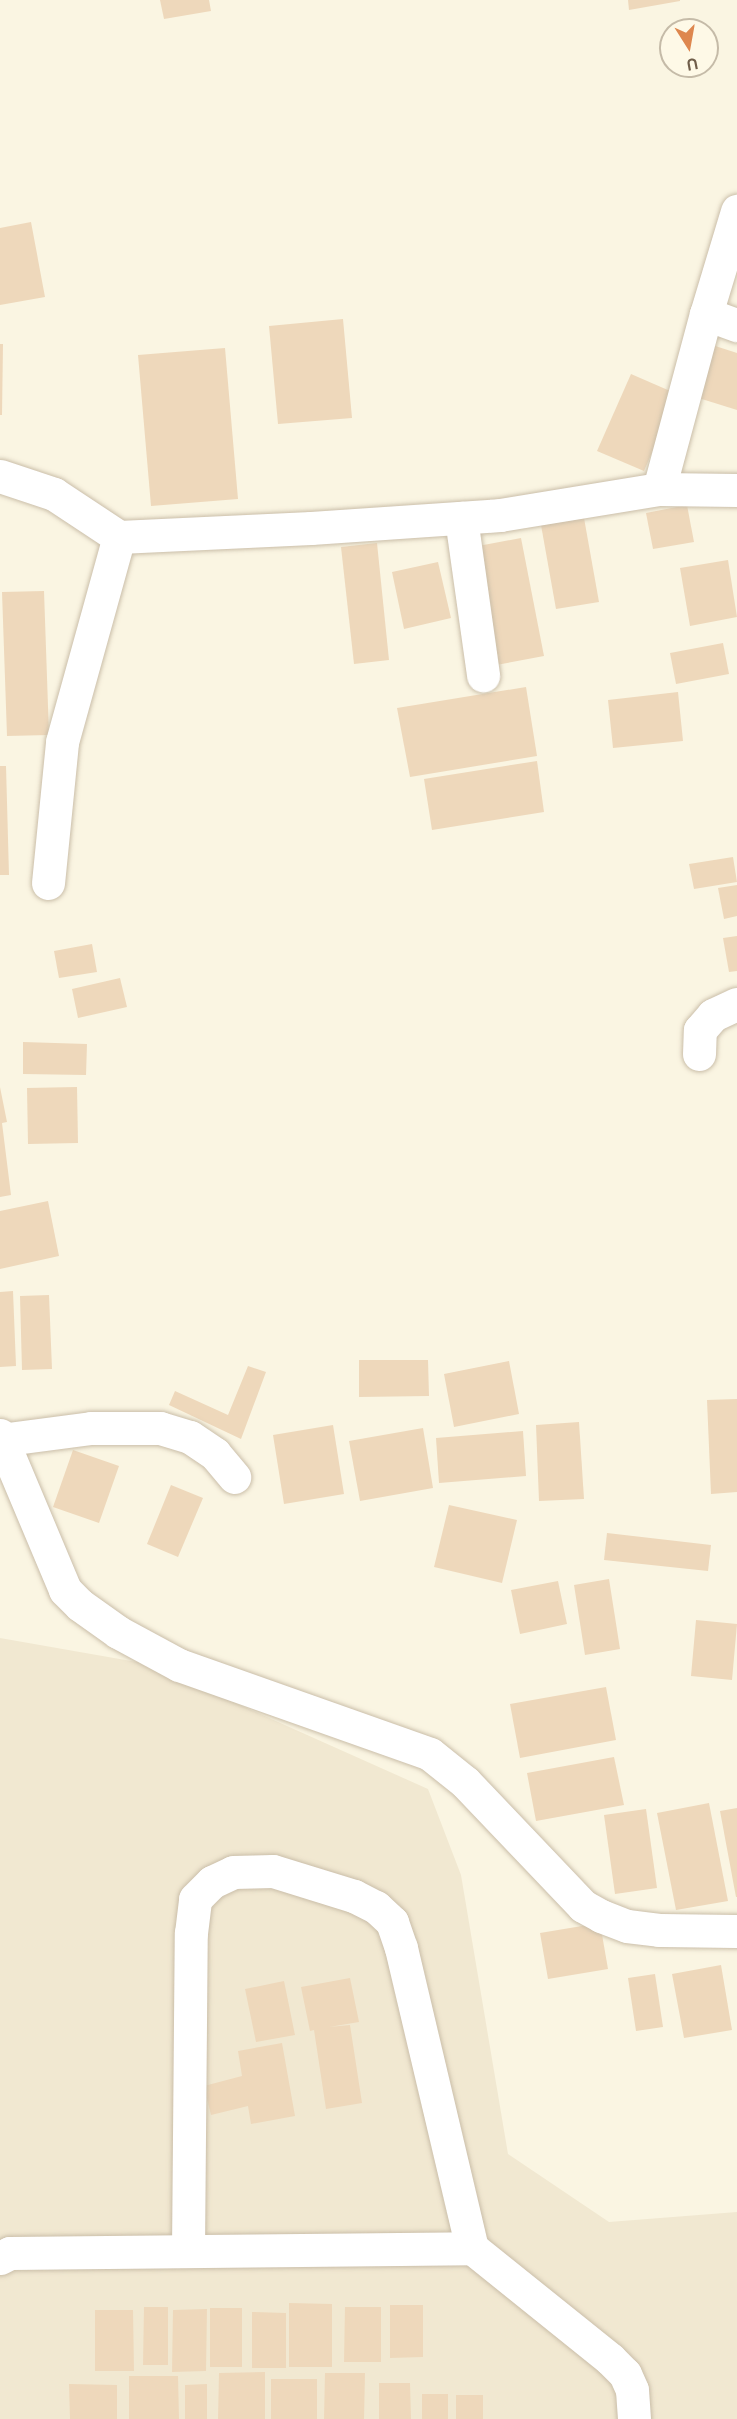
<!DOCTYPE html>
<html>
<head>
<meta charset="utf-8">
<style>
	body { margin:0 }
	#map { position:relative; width:737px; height:2419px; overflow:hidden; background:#faf5e2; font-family:Figtree,sans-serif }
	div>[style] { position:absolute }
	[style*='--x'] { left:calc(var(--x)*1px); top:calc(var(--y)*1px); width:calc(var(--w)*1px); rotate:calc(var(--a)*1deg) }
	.residential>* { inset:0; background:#f1e8d1 }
	.building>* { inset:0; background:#eed8bb }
	.roads { filter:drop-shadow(0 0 2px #cabea9) drop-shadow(0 0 2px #cabea9) }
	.street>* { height:33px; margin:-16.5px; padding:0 16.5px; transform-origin:16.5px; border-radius:16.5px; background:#fff }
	span { translate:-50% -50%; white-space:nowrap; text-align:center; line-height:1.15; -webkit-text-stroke:4.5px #fef9e7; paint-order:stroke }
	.north { position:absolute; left:659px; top:18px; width:60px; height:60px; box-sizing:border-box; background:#fef9e7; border:2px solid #c5bba8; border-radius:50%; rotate:169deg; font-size:16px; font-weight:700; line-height:24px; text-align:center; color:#705e4a }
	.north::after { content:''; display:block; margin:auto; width:21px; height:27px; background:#de874e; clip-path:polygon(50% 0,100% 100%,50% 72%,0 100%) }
</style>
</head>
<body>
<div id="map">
	<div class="residential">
		<div style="clip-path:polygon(0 1638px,148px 1664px,428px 1789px,461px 1875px,508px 2154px,609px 2222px,737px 2212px,737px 2419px,0 2419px)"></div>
	</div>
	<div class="building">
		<div style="clip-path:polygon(160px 0,209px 0,211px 11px,164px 19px)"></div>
		<div style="clip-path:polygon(628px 0,680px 0,680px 1px,629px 10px)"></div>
		<div style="clip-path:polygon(31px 222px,45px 297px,0 305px,0 228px)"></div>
		<div style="clip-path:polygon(343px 319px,352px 418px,278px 424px,269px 326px)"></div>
		<div style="clip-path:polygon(706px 343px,737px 353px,737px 410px,689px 395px)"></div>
		<div style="clip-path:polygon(0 344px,3px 344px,2px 415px,0 415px)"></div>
		<div style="clip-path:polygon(225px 348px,238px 499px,151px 506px,138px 355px)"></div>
		<div style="clip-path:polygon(631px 374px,677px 394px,644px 471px,597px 451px)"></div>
		<div style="clip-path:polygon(687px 505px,694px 542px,653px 549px,646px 513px)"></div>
		<div style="clip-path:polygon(584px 518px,599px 602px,556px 609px,541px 525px)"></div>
		<div style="clip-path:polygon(521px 538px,544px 656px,496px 665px,473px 547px)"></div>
		<div style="clip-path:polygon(377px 543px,389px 660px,354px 664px,341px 547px)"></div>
		<div style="clip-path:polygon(728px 560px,737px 617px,690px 626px,680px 568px)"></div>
		<div style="clip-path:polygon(438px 562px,451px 618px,404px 629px,392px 572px)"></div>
		<div style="clip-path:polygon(44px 591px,49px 735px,7px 736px,2px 592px)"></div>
		<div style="clip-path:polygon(723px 643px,729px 674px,676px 684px,670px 653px)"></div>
		<div style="clip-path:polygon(526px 687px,537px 756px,410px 777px,397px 708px)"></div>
		<div style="clip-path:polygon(678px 692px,683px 741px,613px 748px,608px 700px)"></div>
		<div style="clip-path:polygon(537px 761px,544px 812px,432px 830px,424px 779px)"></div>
		<div style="clip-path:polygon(0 766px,6px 766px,9px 875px,0 875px)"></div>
		<div style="clip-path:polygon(733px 857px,737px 882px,694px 889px,689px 864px)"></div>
		<div style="clip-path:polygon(737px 885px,737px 916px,724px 919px,718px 888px)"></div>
		<div style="clip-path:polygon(737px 936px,737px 971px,729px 972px,723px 938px)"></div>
		<div style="clip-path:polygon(92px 944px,97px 972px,59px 978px,54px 951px)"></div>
		<div style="clip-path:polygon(120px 978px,127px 1007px,78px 1018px,72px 989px)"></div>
		<div style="clip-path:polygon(23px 1042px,87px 1044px,86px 1075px,23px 1074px)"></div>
		<div style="clip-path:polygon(0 1087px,7px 1122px,2px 1123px,11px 1195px,0 1197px)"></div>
		<div style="clip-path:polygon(77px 1087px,78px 1143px,28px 1144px,27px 1088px)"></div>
		<div style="clip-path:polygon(48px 1201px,59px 1256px,0 1269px,0 1211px)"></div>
		<div style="clip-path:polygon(13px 1291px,16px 1366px,0 1367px,0 1292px)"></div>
		<div style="clip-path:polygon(49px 1295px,52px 1369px,22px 1370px,20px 1296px)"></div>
		<div style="clip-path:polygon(359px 1360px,428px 1360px,429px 1396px,359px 1397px)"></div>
		<div style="clip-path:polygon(509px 1361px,519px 1414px,454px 1427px,444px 1374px)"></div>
		<div style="clip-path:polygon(248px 1366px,266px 1372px,241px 1439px,169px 1405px,175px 1391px,228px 1415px)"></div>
		<div style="clip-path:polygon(737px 1399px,737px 1492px,711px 1494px,707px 1400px)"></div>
		<div style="clip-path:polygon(579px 1422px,584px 1499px,539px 1501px,536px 1425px)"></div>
		<div style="clip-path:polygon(333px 1425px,344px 1494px,284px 1504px,273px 1435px)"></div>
		<div style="clip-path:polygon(423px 1428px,433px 1488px,360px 1501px,349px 1441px)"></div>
		<div style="clip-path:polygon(523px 1431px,526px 1476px,439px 1483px,436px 1438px)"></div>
		<div style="clip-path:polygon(73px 1450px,119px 1466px,99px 1523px,53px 1507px)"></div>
		<div style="clip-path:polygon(171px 1485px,203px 1498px,178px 1557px,147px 1544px)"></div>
		<div style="clip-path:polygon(449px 1505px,517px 1520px,502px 1583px,434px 1567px)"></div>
		<div style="clip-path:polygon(607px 1533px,711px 1545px,708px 1571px,604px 1560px)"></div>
		<div style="clip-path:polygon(609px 1579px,620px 1649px,585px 1655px,574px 1585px)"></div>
		<div style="clip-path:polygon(558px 1581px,567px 1624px,520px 1634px,511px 1590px)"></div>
		<div style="clip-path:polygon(696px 1620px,737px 1624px,732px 1680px,691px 1676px)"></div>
		<div style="clip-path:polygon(606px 1687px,616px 1740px,520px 1758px,510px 1704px)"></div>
		<div style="clip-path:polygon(614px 1757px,624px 1805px,536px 1821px,527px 1773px)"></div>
		<div style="clip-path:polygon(709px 1803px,728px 1901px,676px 1910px,657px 1813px)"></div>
		<div style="clip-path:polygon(737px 1808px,737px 1897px,736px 1897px,720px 1811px)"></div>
		<div style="clip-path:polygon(646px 1809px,657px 1888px,615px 1894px,604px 1815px)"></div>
		<div style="clip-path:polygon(600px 1923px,608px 1969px,548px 1979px,540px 1933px)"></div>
		<div style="clip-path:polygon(721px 1965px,732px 2030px,684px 2038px,672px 1974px)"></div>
		<div style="clip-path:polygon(655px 1974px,663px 2027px,636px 2031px,628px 1978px)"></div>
		<div style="clip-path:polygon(350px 1978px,359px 2022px,329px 2027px,350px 2025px,362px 2103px,326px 2109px,314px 2030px,310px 2031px,301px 1987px)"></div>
		<div style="clip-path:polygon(284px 1981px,295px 2035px,256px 2042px,245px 1989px)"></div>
		<div style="clip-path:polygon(282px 2043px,295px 2116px,251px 2124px,248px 2106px,211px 2115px,204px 2086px,242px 2076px,238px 2051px)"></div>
		<div style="clip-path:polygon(289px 2303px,332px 2304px,332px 2367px,289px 2367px)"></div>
		<div style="clip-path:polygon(390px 2305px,423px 2305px,423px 2357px,390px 2358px)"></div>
		<div style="clip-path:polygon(144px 2307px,168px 2307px,168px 2365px,143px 2365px)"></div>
		<div style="clip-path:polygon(345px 2307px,381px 2307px,381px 2362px,344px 2362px)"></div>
		<div style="clip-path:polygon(210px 2308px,242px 2308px,242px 2367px,210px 2367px)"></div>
		<div style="clip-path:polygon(207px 2309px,206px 2371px,172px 2372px,173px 2310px)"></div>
		<div style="clip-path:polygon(95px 2310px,133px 2310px,134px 2371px,95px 2371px)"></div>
		<div style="clip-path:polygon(252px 2312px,286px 2313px,286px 2368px,252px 2368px)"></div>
		<div style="clip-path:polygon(265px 2372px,265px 2419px,218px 2419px,219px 2373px)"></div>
		<div style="clip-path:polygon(325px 2373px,365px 2373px,364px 2419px,324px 2419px)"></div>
		<div style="clip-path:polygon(129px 2376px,178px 2376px,179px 2419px,129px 2419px)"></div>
		<div style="clip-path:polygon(271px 2379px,317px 2379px,317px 2419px,271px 2419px)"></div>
		<div style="clip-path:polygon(379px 2383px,410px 2383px,411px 2419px,379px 2419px)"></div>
		<div style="clip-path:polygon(69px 2384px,117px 2385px,117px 2419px,70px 2419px)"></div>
		<div style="clip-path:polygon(207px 2384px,207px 2419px,185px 2419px,185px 2385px)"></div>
		<div style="clip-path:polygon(422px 2394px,448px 2394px,448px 2419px,422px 2419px)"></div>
		<div style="clip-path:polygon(456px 2395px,483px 2395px,483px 2419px,456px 2419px)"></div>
	</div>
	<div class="roads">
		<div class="street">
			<div style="--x:706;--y:314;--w:33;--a:20"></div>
			<div style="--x:0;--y:476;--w:57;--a:18.4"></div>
			<div style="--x:54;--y:494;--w:78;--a:33.5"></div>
			<div style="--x:119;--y:537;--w:192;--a:-2.7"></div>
			<div style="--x:311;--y:528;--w:189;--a:-3.9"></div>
			<div style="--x:500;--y:515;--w:161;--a:-9.3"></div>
			<div style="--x:659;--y:489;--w:78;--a:0.7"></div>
			<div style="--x:659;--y:489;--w:181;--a:-75"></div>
			<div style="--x:706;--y:314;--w:108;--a:-73.2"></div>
			<div style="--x:461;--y:518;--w:159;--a:82"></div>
			<div style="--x:48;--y:883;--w:142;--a:-84.3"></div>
			<div style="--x:62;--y:742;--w:213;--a:-74.5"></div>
			<div style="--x:699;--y:1054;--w:24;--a:-88"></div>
			<div style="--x:700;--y:1030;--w:20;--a:-49"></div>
			<div style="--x:713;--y:1015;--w:26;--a:-25"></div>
			<div style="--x:0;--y:1435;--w:168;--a:67.2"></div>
			<div style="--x:65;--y:1590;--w:21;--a:45"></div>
			<div style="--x:80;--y:1605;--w:47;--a:35.4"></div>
			<div style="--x:118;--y:1632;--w:69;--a:28.4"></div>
			<div style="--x:179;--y:1665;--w:266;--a:19.5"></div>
			<div style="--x:430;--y:1754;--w:45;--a:38.7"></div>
			<div style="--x:465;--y:1782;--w:171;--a:46.4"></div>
			<div style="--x:583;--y:1906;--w:21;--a:29"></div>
			<div style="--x:601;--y:1916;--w:28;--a:21"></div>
			<div style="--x:627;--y:1926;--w:32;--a:7"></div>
			<div style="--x:659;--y:1930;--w:78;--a:0.7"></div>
			<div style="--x:0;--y:1440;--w:92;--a:-7.5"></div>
			<div style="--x:91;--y:1428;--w:69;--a:0"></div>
			<div style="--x:160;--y:1428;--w:31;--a:17"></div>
			<div style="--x:190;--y:1437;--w:30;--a:34"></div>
			<div style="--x:215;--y:1454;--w:30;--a:50"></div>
			<div style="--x:188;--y:2251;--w:318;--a:-89.5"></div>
			<div style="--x:191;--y:1933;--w:34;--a:-83"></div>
			<div style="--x:195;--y:1899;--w:24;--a:-45"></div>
			<div style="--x:212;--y:1882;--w:23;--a:-25"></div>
			<div style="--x:233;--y:1872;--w:40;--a:-1.4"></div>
			<div style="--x:273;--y:1871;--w:85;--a:17.2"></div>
			<div style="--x:354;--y:1896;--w:25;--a:27"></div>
			<div style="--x:376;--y:1907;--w:22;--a:43"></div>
			<div style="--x:392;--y:1922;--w:28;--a:71"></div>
			<div style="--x:401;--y:1948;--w:308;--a:76.7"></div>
			<div style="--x:472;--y:2248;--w:177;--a:38.8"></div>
			<div style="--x:610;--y:2359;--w:21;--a:45"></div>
			<div style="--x:625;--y:2374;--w:17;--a:66"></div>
			<div style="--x:632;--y:2390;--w:29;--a:86"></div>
			<div style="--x:0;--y:2258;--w:11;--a:-27"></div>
			<div style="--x:10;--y:2253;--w:462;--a:-0.6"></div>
		</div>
	</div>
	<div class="north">U</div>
</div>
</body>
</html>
